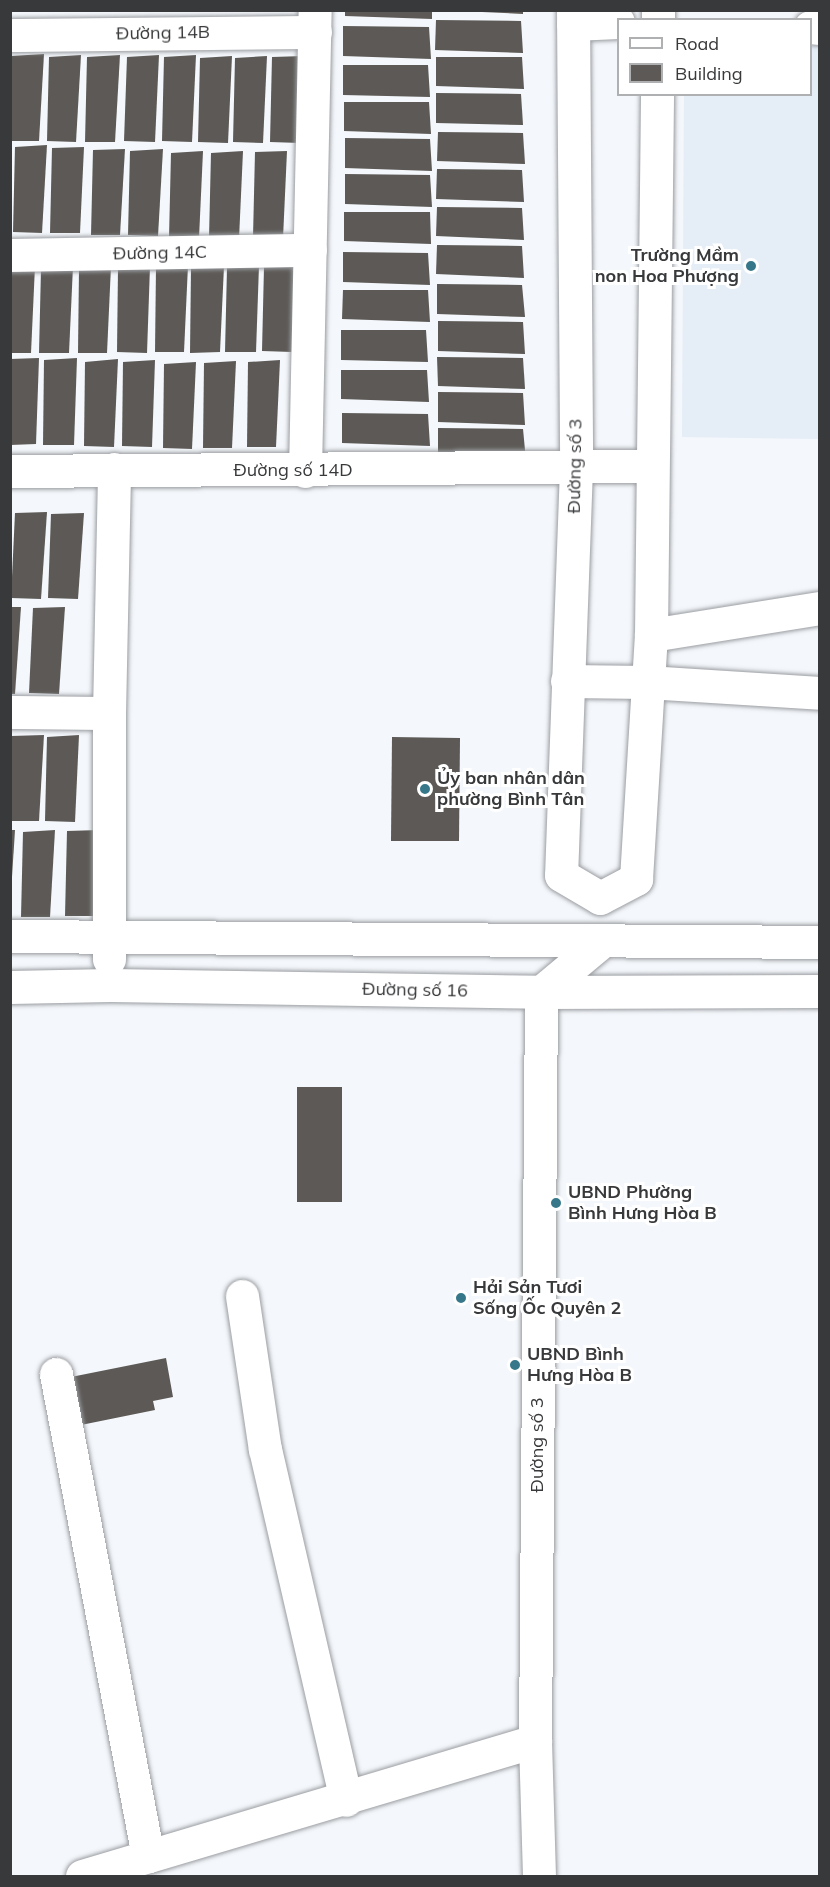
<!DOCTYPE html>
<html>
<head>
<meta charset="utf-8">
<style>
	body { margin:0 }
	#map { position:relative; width:830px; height:1887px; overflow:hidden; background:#f4f7fb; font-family:Mulish,sans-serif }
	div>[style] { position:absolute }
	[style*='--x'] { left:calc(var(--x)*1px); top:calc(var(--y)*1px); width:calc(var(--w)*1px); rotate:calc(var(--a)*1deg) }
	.built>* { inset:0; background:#e5edf7 }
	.building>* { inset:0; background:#5c5956 }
	.roads { filter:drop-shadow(0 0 2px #9a9da1) drop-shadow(0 0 2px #9a9da1) }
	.minor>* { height:33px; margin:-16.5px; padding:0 16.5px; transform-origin:16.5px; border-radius:16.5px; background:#fff }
	.dots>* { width:16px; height:16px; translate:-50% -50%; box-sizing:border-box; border:3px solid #fff; border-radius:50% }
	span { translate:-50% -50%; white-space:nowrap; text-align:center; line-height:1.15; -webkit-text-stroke:6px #fff; paint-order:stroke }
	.street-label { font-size:18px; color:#38393b }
	.poi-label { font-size:18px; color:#38393b; font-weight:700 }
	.right { translate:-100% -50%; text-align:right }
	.left { translate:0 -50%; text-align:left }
	.frame { position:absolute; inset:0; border:12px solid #38393b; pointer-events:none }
	.legend { position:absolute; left:617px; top:18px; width:195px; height:78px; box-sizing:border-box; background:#fff; border:2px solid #afb0b1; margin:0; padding:8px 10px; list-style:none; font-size:18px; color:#38393b }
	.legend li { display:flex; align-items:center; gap:12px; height:30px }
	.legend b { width:30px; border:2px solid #afb0b1 }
</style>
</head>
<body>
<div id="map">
	<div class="built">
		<div style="clip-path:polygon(811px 46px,820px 46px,819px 439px,682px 437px,684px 95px,810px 94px)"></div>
	</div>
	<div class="building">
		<div style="clip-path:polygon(345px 10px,432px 10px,432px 19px,345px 16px)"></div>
		<div style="clip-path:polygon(482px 10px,523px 10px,523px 14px,482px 12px)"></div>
		<div style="clip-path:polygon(436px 20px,521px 21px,523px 53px,435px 50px)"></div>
		<div style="clip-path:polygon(343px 26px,429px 27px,431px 59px,343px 56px)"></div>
		<div style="clip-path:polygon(44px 54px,39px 141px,10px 141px,11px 56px)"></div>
		<div style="clip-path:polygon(81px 55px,76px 142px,47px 141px,49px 57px)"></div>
		<div style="clip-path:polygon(120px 55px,115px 142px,85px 142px,87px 57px)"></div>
		<div style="clip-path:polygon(159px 55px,155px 142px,124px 141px,127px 57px)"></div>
		<div style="clip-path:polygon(196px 55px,192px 142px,162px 141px,164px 57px)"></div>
		<div style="clip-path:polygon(232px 56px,228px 143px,198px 142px,200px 58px)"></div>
		<div style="clip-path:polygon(267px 56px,263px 143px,233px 142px,235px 58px)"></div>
		<div style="clip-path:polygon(304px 56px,300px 143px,270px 142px,272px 57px)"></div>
		<div style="clip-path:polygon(436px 57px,522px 57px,524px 89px,436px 86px)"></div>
		<div style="clip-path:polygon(343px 65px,428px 65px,430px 97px,343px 95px)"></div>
		<div style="clip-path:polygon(436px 93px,521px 94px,523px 125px,436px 123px)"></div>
		<div style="clip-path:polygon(344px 102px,429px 102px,431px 134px,344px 131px)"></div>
		<div style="clip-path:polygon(438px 132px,523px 133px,525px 164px,437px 161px)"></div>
		<div style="clip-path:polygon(345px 138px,430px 139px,432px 171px,345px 168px)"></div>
		<div style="clip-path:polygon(47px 145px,42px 233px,13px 232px,15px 147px)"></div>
		<div style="clip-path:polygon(84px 147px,80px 233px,50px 233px,52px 148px)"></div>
		<div style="clip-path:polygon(125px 149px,120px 235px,91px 235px,93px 150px)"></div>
		<div style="clip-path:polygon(163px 149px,158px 236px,128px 235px,130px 151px)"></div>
		<div style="clip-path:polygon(203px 151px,199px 238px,169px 238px,171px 153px)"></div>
		<div style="clip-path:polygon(243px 151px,239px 239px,209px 238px,211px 153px)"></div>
		<div style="clip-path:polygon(287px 151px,283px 238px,253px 237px,255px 152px)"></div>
		<div style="clip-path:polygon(437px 169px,522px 170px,524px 202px,436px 199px)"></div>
		<div style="clip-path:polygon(345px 174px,430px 175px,432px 207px,345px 204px)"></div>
		<div style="clip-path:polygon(437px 207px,522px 208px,524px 240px,436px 236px)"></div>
		<div style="clip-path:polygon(344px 212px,430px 212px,431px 244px,344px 241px)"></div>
		<div style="clip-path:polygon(437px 245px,522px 246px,524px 278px,436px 274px)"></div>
		<div style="clip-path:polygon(343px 252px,428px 253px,430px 285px,343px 282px)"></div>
		<div style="clip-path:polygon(188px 265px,184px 352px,155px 352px,156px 267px)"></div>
		<div style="clip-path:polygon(259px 265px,256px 352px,225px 352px,227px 268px)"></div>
		<div style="clip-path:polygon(296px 265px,292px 352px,262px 351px,264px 267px)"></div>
		<div style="clip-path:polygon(35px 266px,31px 353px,10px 353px,10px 268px)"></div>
		<div style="clip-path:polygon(73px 266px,69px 353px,39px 353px,41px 269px)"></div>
		<div style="clip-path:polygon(111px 266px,107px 353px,78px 353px,79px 269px)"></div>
		<div style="clip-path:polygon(150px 266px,147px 353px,117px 352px,118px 268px)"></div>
		<div style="clip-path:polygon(224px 266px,220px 352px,190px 353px,191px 268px)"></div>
		<div style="clip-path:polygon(437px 284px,522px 285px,525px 317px,437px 314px)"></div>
		<div style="clip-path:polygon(343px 290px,428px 290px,430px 322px,342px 319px)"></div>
		<div style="clip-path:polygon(438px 321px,523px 322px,525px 354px,438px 351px)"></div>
		<div style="clip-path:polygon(341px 330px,426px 330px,428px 362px,341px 360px)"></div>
		<div style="clip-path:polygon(437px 357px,523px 358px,525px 389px,438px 386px)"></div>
		<div style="clip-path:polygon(39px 358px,36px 444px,10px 445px,10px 359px)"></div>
		<div style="clip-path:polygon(77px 358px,74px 445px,43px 445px,44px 360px)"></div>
		<div style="clip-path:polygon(118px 359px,114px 447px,84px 446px,85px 362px)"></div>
		<div style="clip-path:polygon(155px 360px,152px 447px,122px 446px,123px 362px)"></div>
		<div style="clip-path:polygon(280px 360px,276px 447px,247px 447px,248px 362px)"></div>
		<div style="clip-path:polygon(236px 361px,232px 448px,203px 448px,204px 363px)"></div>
		<div style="clip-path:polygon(196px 362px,192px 449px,163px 448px,164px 364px)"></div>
		<div style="clip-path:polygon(341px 370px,427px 370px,429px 402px,341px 399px)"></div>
		<div style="clip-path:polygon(438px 392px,523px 393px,525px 425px,438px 422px)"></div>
		<div style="clip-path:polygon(342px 413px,428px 414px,430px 446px,342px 443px)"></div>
		<div style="clip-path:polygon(438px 428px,523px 429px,526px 461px,438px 458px)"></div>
		<div style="clip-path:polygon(47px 512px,41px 599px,11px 598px,15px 513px)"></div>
		<div style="clip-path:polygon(84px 513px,78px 599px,48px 598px,51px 514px)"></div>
		<div style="clip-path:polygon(10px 607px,21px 607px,15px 694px,10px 694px)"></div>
		<div style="clip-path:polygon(65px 607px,59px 694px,29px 693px,33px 608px)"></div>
		<div style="clip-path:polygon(44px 735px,39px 821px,10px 821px,11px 736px)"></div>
		<div style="clip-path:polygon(79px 735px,75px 822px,45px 821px,47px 737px)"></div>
		<div style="clip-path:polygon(392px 737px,460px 738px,459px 841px,391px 841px)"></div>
		<div style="clip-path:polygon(10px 830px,15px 830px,12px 877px,10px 877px)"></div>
		<div style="clip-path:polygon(55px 830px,50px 917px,21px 917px,23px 832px)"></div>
		<div style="clip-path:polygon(99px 830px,94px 916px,65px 916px,67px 831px)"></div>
		<div style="clip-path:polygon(297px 1087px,342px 1087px,342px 1202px,297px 1202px)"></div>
		<div style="clip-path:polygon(166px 1358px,173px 1397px,153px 1401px,155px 1410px,76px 1426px,66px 1378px)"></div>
	</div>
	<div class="roads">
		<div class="minor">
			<div style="--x:573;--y:10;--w:458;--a:89.6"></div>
			<div style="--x:576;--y:468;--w:407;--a:92.1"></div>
			<div style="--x:561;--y:875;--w:45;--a:30.5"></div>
			<div style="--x:658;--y:20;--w:10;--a:-90"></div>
			<div style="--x:573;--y:24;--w:45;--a:-2.5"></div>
			<div style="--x:810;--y:27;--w:10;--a:6"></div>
			<div style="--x:10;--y:35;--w:305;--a:-0.6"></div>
			<div style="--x:10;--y:255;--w:300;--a:-1"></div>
			<div style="--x:10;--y:471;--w:642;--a:-0.45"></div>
			<div style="--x:305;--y:471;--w:461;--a:-88.8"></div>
			<div style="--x:651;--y:635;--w:171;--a:-9.1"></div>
			<div style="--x:567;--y:681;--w:80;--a:0.7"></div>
			<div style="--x:647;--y:682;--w:173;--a:3.6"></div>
			<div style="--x:10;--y:712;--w:99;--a:0.6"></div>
			<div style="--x:600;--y:898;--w:41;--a:-27.8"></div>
			<div style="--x:636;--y:879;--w:244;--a:-86.5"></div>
			<div style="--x:651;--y:635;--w:541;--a:-89.36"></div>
			<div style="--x:10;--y:936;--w:810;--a:0.42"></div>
			<div style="--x:109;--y:959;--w:246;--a:-90"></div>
			<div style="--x:109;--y:713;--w:244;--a:-88.8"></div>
			<div style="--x:10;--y:987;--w:100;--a:-1.1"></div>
			<div style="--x:110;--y:985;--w:431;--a:0.9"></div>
			<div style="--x:541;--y:992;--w:279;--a:-0.2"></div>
			<div style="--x:242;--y:1296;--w:155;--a:81.5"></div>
			<div style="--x:265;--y:1449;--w:360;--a:77"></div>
			<div style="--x:56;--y:1374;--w:491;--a:79.2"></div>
			<div style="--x:82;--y:1876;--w:473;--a:-16.6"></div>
			<div style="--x:539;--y:1876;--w:135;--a:-91.7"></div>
			<div style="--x:535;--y:1741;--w:749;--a:-89.54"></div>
			<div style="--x:541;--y:992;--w:78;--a:-39.8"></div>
		</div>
	</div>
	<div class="dots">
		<div style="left:751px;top:266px;background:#36788a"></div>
		<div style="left:425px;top:789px;background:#36788a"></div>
		<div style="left:556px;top:1203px;background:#36788a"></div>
		<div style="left:461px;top:1298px;background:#36788a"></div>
		<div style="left:515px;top:1365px;background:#36788a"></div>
	</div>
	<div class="street-label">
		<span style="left:163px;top:33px;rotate:-1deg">Đường 14B</span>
		<span style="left:160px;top:253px;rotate:-1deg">Đường 14C</span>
		<span style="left:575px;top:466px;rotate:-89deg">Đường số 3</span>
		<span style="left:293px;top:470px">Đường số 14D</span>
		<span style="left:415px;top:990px;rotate:1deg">Đường số 16</span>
		<span style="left:537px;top:1445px;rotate:-90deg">Đường số 3</span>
	</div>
	<div class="poi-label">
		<span class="right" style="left:739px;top:266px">Trường Mầm<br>non Hoa Phượng</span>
		<span class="left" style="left:437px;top:789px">Ủy ban nhân dân<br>phường Bình Tân</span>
		<span class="left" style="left:568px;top:1203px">UBND Phường<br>Bình Hưng Hòa B</span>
		<span class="left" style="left:473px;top:1298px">Hải Sản Tươi<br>Sống Ốc Quyên 2</span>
		<span class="left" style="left:527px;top:1365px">UBND Bình<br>Hưng Hòa B</span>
	</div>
	<div class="frame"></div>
	<ul class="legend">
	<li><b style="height:8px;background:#fff"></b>Road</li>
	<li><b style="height:16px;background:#5c5956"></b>Building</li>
	</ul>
</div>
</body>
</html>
